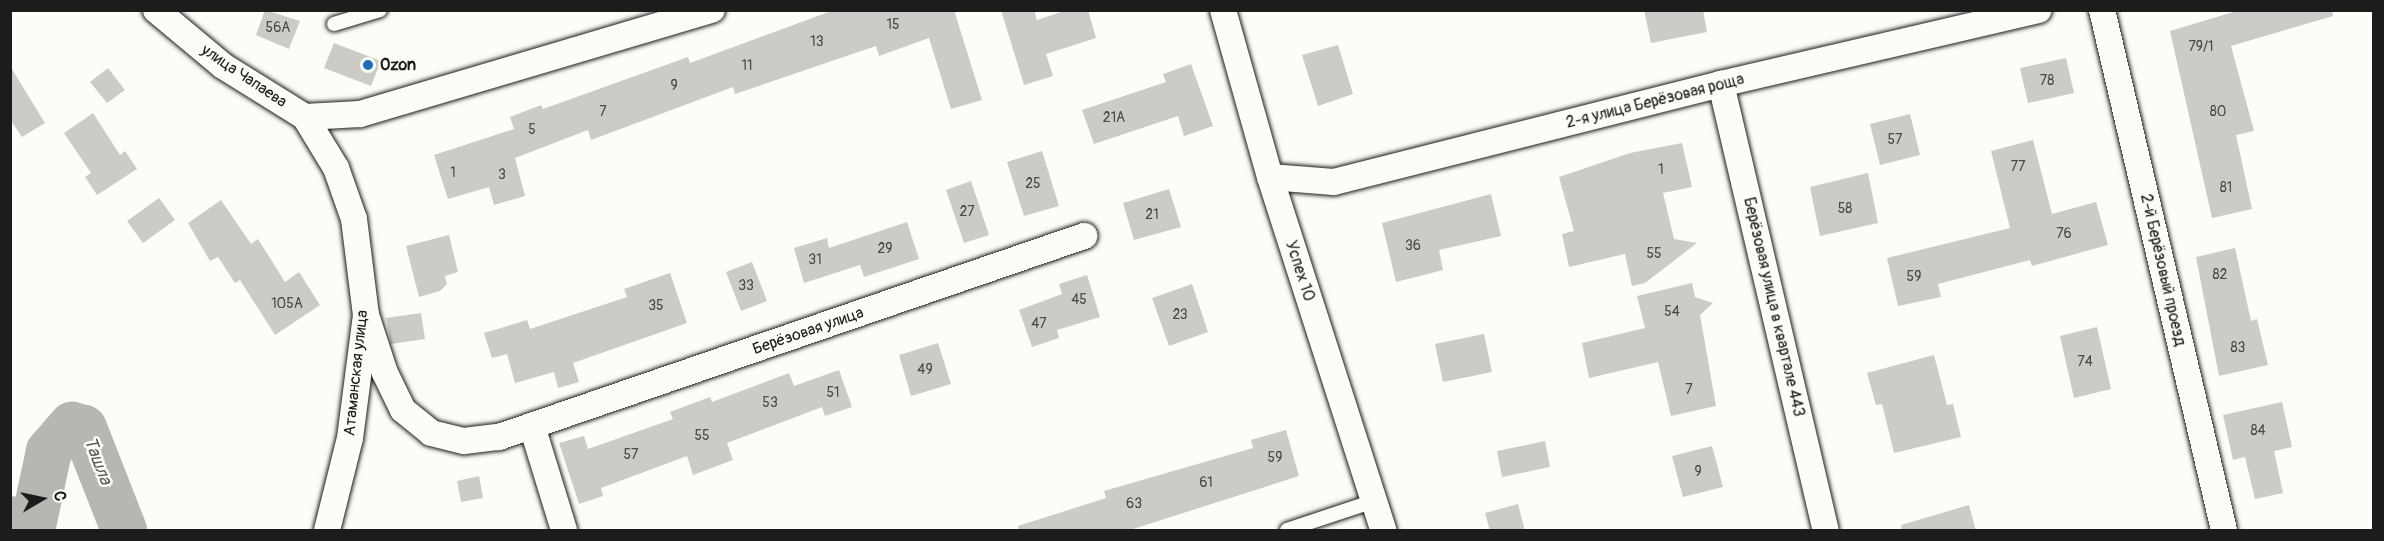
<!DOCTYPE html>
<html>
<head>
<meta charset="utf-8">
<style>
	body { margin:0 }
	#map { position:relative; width:2384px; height:541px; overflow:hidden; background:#fdfcf7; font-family:Pangolin,sans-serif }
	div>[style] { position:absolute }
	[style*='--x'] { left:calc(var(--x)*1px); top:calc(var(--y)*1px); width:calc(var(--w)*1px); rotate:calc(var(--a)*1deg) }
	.river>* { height:46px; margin:-23px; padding:0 23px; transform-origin:23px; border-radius:23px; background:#b7b6b2 }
	.building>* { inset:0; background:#cccbc8 }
	.roads { filter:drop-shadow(0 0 2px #1c1c1c) drop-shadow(0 0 2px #1c1c1c) }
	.lane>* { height:14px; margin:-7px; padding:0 7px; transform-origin:7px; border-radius:7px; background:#fdfcf7 }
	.street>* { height:26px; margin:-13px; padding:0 13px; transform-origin:13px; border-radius:13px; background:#fdfcf7 }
	.dots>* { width:16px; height:16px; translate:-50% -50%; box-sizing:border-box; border:3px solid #fdfcf7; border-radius:50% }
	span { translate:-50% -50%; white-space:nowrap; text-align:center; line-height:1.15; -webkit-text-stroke:5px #fdfcf7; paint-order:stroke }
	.number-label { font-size:14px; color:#484847 }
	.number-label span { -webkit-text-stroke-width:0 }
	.poi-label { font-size:16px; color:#1c1c1c; font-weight:700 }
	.left { translate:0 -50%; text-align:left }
	.street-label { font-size:16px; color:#1c1c1c }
	.water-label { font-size:18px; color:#5a5a58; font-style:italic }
	.frame { position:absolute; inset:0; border:12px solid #1c1c1c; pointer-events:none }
	.north { position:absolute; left:12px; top:469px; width:60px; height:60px; -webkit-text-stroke:4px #fdfcf7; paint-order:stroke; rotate:81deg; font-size:16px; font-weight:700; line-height:24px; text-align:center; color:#1c1c1c }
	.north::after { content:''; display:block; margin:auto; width:21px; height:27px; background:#1c1c1c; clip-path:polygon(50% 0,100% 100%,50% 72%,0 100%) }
</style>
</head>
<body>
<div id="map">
	<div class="river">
		<div style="--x:10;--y:519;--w:24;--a:17"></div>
		<div style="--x:33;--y:526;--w:77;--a:-78"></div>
		<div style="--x:49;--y:451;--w:35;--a:-49"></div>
		<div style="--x:72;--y:425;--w:12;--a:14"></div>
		<div style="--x:84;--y:428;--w:110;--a:68.6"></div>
	</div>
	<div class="building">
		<div style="clip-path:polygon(265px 10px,300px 21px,289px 49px,256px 35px)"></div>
		<div style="clip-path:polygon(834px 10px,954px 10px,982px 100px,951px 109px,929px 38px,879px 56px,876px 46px,735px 94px,733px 87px,591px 140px,588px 130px,515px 158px,525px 196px,494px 205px,489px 187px,448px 199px,434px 155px,514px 129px,510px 117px,541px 105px,543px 109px,688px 57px,690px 63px)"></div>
		<div style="clip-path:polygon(1001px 10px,1034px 10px,1037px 20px,1067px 10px,1088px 10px,1096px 38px,1046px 54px,1053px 76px,1024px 85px)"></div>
		<div style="clip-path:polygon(1644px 10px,1703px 10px,1707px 32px,1651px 43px)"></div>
		<div style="clip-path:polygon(2240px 10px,2332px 10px,2333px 16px,2231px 46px,2254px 131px,2236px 135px,2252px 209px,2212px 218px,2170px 31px)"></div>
		<div style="clip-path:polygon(334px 43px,381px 61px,371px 86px,324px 68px)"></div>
		<div style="clip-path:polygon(1338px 45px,1353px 94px,1318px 106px,1302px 55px)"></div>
		<div style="clip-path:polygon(2066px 58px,2074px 93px,2028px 103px,2020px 68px)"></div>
		<div style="clip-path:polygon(1191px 64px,1213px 126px,1184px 136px,1178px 116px,1094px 144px,1082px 110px,1166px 82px,1163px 74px)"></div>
		<div style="clip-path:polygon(10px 66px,45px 123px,22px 137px,10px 119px)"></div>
		<div style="clip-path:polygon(108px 68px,125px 90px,107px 103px,90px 82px)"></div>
		<div style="clip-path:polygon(93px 113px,120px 155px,125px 151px,137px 169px,97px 195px,85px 177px,91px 173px,64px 133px)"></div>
		<div style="clip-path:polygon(1910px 114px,1920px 155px,1880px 165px,1870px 124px)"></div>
		<div style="clip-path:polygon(2033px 140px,2052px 214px,2096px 202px,2108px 245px,2032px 266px,2030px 260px,1938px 284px,1941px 297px,1898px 306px,1887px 258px,2010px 228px,1991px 151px)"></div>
		<div style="clip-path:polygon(1682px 143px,1692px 187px,1663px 193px,1674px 239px,1697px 243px,1645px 283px,1632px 286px,1625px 254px,1569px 267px,1562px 234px,1574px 231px,1559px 177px,1630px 153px)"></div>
		<div style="clip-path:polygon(1042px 151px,1059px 206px,1024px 216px,1007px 162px)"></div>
		<div style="clip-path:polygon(1868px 173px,1878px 223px,1820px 236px,1810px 187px)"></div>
		<div style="clip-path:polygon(971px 181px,989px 235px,964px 243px,946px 190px)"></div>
		<div style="clip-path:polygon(1169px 189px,1181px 227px,1134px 240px,1123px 203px)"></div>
		<div style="clip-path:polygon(1491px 194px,1501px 236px,1439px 250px,1443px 270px,1396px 282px,1382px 223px)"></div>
		<div style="clip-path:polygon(159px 198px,175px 220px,143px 243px,127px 221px)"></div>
		<div style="clip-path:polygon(221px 200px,251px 244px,258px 239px,285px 282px,299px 272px,320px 305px,275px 335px,240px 280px,235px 283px,218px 257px,210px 261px,188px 223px)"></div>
		<div style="clip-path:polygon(907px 222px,919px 259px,864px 277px,860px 265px,804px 283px,794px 248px,827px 238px,829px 248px)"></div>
		<div style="clip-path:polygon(449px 235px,458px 272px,445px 276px,447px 284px,440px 291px,419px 297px,406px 246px)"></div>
		<div style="clip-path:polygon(2235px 248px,2251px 321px,2257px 319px,2268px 365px,2219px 376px,2196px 257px)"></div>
		<div style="clip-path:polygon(752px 262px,767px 301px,741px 311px,726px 272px)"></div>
		<div style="clip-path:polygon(670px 273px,687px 323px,573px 363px,579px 382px,558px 388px,554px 372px,515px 383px,507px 354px,492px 358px,484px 333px,527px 320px,530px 329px,627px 297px,624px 289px)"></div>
		<div style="clip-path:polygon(1087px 275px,1100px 317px,1057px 330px,1059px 338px,1032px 347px,1019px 310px,1062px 294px,1059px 284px)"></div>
		<div style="clip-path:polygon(1692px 283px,1695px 297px,1713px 303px,1700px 315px,1716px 406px,1671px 416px,1658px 362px,1589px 378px,1582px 343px,1645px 328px,1637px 296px)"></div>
		<div style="clip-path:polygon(1192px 284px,1208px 332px,1169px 346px,1152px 298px)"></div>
		<div style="clip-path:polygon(421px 313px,425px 339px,391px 344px,386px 318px)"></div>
		<div style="clip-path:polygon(2097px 327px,2111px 389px,2074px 398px,2060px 336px)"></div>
		<div style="clip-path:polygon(1484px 334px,1492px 372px,1443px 382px,1435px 344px)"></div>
		<div style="clip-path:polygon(938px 343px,951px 384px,911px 396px,899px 355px)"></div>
		<div style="clip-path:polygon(1934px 355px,1947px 405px,1953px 404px,1961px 437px,1894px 453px,1882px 404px,1876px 405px,1867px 373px)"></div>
		<div style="clip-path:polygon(839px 370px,852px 407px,825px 416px,822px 407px,727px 443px,733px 460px,693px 475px,687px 456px,601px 488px,603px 496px,579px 504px,559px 443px,584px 436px,588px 449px,673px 419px,670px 412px,710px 397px,712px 402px,789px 373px,794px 386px)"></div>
		<div style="clip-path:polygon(2282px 402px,2292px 447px,2274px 451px,2283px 493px,2255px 499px,2245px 457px,2233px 460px,2223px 415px)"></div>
		<div style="clip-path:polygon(1286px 430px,1299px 476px,1127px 531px,1019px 531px,1018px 526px,1106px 498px,1104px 491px,1253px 448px,1251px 440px)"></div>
		<div style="clip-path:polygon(1545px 441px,1550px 467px,1502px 477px,1497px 451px)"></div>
		<div style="clip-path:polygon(1712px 446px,1723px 487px,1683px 497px,1672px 456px)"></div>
		<div style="clip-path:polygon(479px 476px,483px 498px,461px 502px,457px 481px)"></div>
		<div style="clip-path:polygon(1518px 504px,1525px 531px,1490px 531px,1485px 513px)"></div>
		<div style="clip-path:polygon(1969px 505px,1976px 531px,1902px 531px,1901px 525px)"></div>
	</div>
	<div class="roads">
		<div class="lane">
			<div style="--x:334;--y:24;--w:48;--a:-16.9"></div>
			<div style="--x:1287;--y:530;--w:92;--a:-18.4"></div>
		</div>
		<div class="street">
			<div style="--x:156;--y:10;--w:87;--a:39.9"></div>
			<div style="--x:223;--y:66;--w:97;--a:31.9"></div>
			<div style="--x:305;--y:117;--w:60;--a:58.7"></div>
			<div style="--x:336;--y:168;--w:54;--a:70.6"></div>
			<div style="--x:354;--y:219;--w:97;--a:82.9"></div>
			<div style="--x:366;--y:315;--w:124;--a:97.4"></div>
			<div style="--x:350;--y:438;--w:95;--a:104"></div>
			<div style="--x:1223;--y:10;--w:173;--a:74.3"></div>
			<div style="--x:1270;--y:177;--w:371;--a:72.2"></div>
			<div style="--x:2102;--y:10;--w:534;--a:76.8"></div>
			<div style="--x:1721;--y:84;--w:458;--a:76.8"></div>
			<div style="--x:305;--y:117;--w:55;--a:-3.1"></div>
			<div style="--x:360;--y:114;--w:367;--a:-16.5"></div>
			<div style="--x:1270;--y:177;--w:64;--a:4.5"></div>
			<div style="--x:1334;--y:182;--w:399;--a:-14.2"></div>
			<div style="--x:1721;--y:84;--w:326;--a:-13.1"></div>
			<div style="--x:366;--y:315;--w:61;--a:71.9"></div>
			<div style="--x:385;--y:373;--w:41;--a:64.1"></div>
			<div style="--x:403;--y:410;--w:36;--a:39"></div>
			<div style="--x:431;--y:433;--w:34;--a:14"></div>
			<div style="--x:464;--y:441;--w:35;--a:-7"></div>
			<div style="--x:499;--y:437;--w:619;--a:-18.96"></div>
			<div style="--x:532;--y:426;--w:109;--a:72.9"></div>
		</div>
	</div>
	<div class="dots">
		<div style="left:368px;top:65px;background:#1f6fb2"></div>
	</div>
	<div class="number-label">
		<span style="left:893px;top:25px">15</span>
		<span style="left:278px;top:28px">56А</span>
		<span style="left:817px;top:42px">13</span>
		<span style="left:2201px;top:47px">79/1</span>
		<span style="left:747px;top:66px">11</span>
		<span style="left:2047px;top:81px">78</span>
		<span style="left:674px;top:86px">9</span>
		<span style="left:603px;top:112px">7</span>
		<span style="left:2218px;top:112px">80</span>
		<span style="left:1114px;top:118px">21А</span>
		<span style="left:532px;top:130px">5</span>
		<span style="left:1895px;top:140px">57</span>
		<span style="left:2018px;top:167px">77</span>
		<span style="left:1661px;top:170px">1</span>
		<span style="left:453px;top:173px">1</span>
		<span style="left:502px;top:175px">3</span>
		<span style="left:1033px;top:184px">25</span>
		<span style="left:2226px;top:188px">81</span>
		<span style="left:1845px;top:209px">58</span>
		<span style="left:967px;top:212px">27</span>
		<span style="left:1152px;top:215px">21</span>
		<span style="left:2064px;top:234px">76</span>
		<span style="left:1413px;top:246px">36</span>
		<span style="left:885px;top:249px">29</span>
		<span style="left:1654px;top:254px">55</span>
		<span style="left:815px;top:260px">31</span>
		<span style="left:2220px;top:275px">82</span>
		<span style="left:1914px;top:277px">59</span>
		<span style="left:746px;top:286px">33</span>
		<span style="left:1079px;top:300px">45</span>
		<span style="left:287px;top:304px">105А</span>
		<span style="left:656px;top:306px">35</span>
		<span style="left:1672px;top:312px">54</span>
		<span style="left:1180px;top:315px">23</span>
		<span style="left:1039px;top:324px">47</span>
		<span style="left:2238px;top:348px">83</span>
		<span style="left:2085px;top:362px">74</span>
		<span style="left:925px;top:370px">49</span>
		<span style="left:1689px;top:390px">7</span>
		<span style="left:833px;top:393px">51</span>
		<span style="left:770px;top:403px">53</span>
		<span style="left:2258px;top:431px">84</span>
		<span style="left:702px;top:436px">55</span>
		<span style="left:631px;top:455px">57</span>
		<span style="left:1275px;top:458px">59</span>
		<span style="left:1698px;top:472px">9</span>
		<span style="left:1206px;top:483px">61</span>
		<span style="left:1134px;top:504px">63</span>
	</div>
	<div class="poi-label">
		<span class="left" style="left:380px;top:65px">Ozon</span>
	</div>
	<div class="street-label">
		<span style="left:244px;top:76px;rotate:34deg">улица Чапаева</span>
		<span style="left:1655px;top:101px;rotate:-14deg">2-я улица Берёзовая роща</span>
		<span style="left:2163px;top:270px;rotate:77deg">2-й Берёзовый проезд</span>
		<span style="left:1300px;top:271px;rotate:72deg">Успех 10</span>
		<span style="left:1774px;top:307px;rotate:77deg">Берёзовая улица в квартале 443</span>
		<span style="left:808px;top:331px;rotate:-19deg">Берёзовая улица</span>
		<span style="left:356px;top:373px;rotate:-84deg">Атаманская улица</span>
	</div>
	<div class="water-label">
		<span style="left:97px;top:461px;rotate:69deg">Ташла</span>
	</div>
	<div class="frame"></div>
	<div class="north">С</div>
</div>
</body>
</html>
